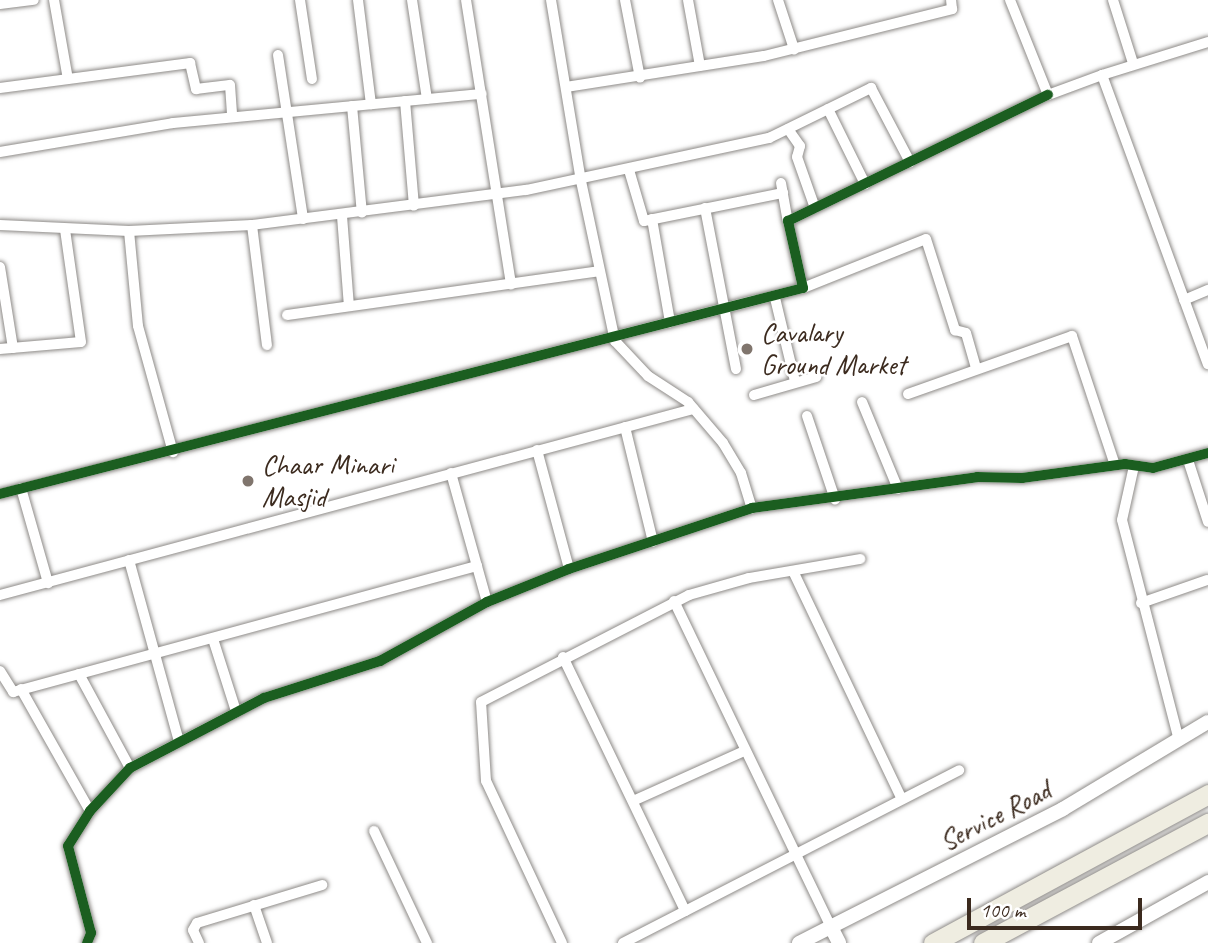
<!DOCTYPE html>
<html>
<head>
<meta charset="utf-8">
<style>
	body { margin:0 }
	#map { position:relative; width:1208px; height:943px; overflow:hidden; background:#fff; font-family:Caveat,sans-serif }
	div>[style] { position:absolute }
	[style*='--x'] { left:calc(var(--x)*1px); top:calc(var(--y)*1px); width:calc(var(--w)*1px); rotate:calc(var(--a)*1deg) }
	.roads { filter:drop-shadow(0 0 2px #8e8b88) drop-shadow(0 0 2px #8e8b88) }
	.street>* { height:10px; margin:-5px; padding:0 5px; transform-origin:5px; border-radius:5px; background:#fff }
	.secondary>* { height:14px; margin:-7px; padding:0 7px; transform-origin:7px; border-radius:7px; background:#fff }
	.highway>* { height:19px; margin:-9.5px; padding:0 9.5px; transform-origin:9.5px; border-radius:9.5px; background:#efede1 }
	.cycleway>* { height:10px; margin:-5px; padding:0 5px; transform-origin:5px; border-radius:5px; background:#1b5e20 }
	.dots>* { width:19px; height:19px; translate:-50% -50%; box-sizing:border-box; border:4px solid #fff; border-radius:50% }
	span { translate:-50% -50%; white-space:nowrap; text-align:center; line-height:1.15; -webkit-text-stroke:5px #fff; paint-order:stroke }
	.poi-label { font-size:28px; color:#3b2a1e }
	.left { translate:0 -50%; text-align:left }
	.street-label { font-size:28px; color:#3b2a1e }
	.scale { position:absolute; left:967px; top:898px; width:175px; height:32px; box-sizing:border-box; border:4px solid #3b2a1e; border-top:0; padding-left:9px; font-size:21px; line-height:24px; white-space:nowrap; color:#3b2a1e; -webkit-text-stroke:5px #fff; paint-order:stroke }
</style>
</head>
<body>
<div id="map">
	<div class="roads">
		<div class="street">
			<div style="--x:54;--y:0;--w:80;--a:80"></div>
			<div style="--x:300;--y:0;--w:80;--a:81.4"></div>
			<div style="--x:358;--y:0;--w:105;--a:82.9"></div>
			<div style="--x:412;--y:0;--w:100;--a:81.4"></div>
			<div style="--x:466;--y:0;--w:288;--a:81"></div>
			<div style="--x:551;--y:0;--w:183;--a:80.6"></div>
			<div style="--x:581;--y:181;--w:164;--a:78"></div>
			<div style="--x:615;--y:341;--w:48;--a:46.7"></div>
			<div style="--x:648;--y:376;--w:48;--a:33"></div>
			<div style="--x:688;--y:402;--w:54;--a:49.5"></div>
			<div style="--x:723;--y:443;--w:35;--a:59"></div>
			<div style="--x:741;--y:473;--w:37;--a:73"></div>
			<div style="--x:625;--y:0;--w:79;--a:79.1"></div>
			<div style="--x:688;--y:0;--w:67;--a:79.7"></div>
			<div style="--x:778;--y:0;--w:52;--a:71.9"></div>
			<div style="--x:1010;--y:0;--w:102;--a:68.2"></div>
			<div style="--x:1048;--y:95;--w:58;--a:-20.3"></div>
			<div style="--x:1113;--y:0;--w:66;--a:72.4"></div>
			<div style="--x:0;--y:4;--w:34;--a:-7"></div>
			<div style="--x:1208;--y:42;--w:111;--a:162.7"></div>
			<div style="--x:1102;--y:75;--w:308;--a:69.9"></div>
			<div style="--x:278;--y:55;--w:166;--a:81.3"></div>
			<div style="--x:566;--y:87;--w:200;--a:-8.9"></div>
			<div style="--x:764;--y:56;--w:194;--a:-14"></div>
			<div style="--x:952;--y:9;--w:9;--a:-96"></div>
			<div style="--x:0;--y:88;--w:192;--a:-7.5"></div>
			<div style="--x:190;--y:63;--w:27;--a:77"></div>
			<div style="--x:196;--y:89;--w:34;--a:-7"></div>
			<div style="--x:230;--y:85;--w:32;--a:86"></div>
			<div style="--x:405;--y:101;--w:105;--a:85.1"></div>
			<div style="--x:352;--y:106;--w:107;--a:84.7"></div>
			<div style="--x:828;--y:109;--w:84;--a:63.7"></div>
			<div style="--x:788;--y:129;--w:21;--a:55"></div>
			<div style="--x:800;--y:146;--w:11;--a:105"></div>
			<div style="--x:797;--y:157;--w:54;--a:70.6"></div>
			<div style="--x:0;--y:152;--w:175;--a:-9.5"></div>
			<div style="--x:173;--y:123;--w:310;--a:-5.4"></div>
			<div style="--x:629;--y:170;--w:53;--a:73.6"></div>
			<div style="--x:644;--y:221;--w:142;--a:-11.4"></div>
			<div style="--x:781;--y:183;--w:39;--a:80"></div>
			<div style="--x:705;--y:208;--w:164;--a:79.1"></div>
			<div style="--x:342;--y:216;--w:90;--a:85.6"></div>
			<div style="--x:652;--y:219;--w:105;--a:80.1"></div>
			<div style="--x:0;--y:225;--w:129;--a:2.7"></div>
			<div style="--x:129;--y:231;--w:123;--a:-2.8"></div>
			<div style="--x:252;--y:225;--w:276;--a:-7.3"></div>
			<div style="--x:526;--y:190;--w:249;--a:-12.1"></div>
			<div style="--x:769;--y:138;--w:114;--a:-26.1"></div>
			<div style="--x:871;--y:88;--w:84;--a:62.2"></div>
			<div style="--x:252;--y:225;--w:121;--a:82.9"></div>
			<div style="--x:129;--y:231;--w:95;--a:84.6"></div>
			<div style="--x:138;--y:326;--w:131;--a:74.5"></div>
			<div style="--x:0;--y:267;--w:82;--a:80.9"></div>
			<div style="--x:803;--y:288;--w:132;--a:-21.7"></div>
			<div style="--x:926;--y:239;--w:96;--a:72.3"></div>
			<div style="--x:955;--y:330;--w:11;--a:15"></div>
			<div style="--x:966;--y:333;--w:36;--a:74"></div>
			<div style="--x:775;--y:298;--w:85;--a:76.5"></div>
			<div style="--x:1184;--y:300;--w:26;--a:-23"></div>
			<div style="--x:287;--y:315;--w:315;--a:-8"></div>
			<div style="--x:0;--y:349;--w:81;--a:-4.9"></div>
			<div style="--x:81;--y:342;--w:114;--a:-98.1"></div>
			<div style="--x:908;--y:394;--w:174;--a:-19.5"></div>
			<div style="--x:1072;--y:336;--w:136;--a:71.6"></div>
			<div style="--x:754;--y:395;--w:65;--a:-16.2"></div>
			<div style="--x:862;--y:402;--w:94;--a:67.5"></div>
			<div style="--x:807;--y:416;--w:88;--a:71.4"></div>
			<div style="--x:625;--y:427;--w:118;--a:76.3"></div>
			<div style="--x:537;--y:450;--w:123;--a:74.9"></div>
			<div style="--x:1188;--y:460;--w:65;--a:72.1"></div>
			<div style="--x:1134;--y:466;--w:55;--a:102.5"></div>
			<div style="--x:1122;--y:520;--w:228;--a:75.5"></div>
			<div style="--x:451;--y:473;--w:134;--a:74.4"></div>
			<div style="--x:21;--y:488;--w:99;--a:74.1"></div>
			<div style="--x:0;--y:494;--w:829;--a:-14.39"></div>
			<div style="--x:803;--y:288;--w:69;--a:-102.6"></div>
			<div style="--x:788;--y:221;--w:289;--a:-25.9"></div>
			<div style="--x:129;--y:560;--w:188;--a:74.6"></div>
			<div style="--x:793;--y:571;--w:250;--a:64.5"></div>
			<div style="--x:0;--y:595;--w:718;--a:-15.02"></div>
			<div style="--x:674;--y:601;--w:362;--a:64.3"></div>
			<div style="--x:1141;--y:603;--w:70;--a:-19.2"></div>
			<div style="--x:213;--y:639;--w:76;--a:72.3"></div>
			<div style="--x:563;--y:657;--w:282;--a:64.3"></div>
			<div style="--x:0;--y:671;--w:25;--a:58"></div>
			<div style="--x:13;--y:692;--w:481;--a:-15.2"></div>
			<div style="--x:79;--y:674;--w:107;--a:61.5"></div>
			<div style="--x:21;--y:689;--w:140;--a:60.5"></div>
			<div style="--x:633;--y:801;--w:122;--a:-24.2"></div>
			<div style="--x:374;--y:831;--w:124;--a:64.7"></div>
			<div style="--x:254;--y:905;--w:40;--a:71.1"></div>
			<div style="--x:87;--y:943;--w:11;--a:-68"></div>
			<div style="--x:91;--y:933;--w:90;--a:-104.8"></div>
			<div style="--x:68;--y:846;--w:41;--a:-57.8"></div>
			<div style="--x:90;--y:811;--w:59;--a:-47.1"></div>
			<div style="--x:130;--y:768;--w:151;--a:-27.6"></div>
			<div style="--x:264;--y:698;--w:122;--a:-17.7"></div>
			<div style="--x:380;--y:661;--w:122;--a:-28.9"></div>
			<div style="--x:487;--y:602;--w:88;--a:-21.9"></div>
			<div style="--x:569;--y:569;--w:193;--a:-18.4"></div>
			<div style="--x:752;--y:508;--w:227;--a:-7.8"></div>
			<div style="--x:977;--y:477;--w:45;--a:1.3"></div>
			<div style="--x:1022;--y:478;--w:104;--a:-7.7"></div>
			<div style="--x:1125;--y:464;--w:28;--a:8"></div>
			<div style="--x:1153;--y:468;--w:57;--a:-15.3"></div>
			<div style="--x:199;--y:943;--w:14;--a:-115"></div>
			<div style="--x:193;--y:930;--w:8;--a:-60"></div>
			<div style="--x:197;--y:923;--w:131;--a:-16.9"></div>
			<div style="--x:562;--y:943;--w:179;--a:-115.1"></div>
			<div style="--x:486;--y:781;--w:79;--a:-93.6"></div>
			<div style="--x:481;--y:702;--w:234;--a:-27.2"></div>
			<div style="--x:689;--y:595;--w:62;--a:-15.8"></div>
			<div style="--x:749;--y:578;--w:113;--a:-9.7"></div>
			<div style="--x:623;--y:943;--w:378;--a:-27.2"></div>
		</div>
		<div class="secondary">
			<div style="--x:831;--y:927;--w:18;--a:63"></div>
			<div style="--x:799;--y:943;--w:296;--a:-26.9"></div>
			<div style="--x:1063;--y:809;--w:169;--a:-31"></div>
			<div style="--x:1099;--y:943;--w:125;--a:-29.2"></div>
		</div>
		<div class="highway">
			<div style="--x:933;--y:943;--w:313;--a:-28.4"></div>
			<div style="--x:983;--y:943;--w:255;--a:-28.1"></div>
		</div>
	</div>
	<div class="cycleway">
		<div style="--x:0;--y:494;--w:829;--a:-14.39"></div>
		<div style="--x:803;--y:288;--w:69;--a:-102.6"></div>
		<div style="--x:788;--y:221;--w:289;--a:-25.9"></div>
		<div style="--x:87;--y:943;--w:11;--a:-68"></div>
		<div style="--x:91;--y:933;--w:90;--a:-104.8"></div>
		<div style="--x:68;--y:846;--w:41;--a:-57.8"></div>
		<div style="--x:90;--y:811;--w:59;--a:-47.1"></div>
		<div style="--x:130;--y:768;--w:151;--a:-27.6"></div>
		<div style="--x:264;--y:698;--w:122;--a:-17.7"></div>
		<div style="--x:380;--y:661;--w:122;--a:-28.9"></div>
		<div style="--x:487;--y:602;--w:88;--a:-21.9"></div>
		<div style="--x:569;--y:569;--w:193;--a:-18.4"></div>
		<div style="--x:752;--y:508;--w:227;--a:-7.8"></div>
		<div style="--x:977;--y:477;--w:45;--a:1.3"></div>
		<div style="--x:1022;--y:478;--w:104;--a:-7.7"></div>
		<div style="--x:1125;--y:464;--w:28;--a:8"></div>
		<div style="--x:1153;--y:468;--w:57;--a:-15.3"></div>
	</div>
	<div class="dots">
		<div style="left:747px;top:349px;background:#80756d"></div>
		<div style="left:248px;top:481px;background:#80756d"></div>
	</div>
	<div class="poi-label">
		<span class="left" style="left:761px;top:349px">Cavalary<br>Ground Market</span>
		<span class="left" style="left:262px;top:481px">Chaar Minari<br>Masjid</span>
	</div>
	<div class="street-label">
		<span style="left:995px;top:816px;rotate:-27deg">Service Road</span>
	</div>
	<div class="scale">100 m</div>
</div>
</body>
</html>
